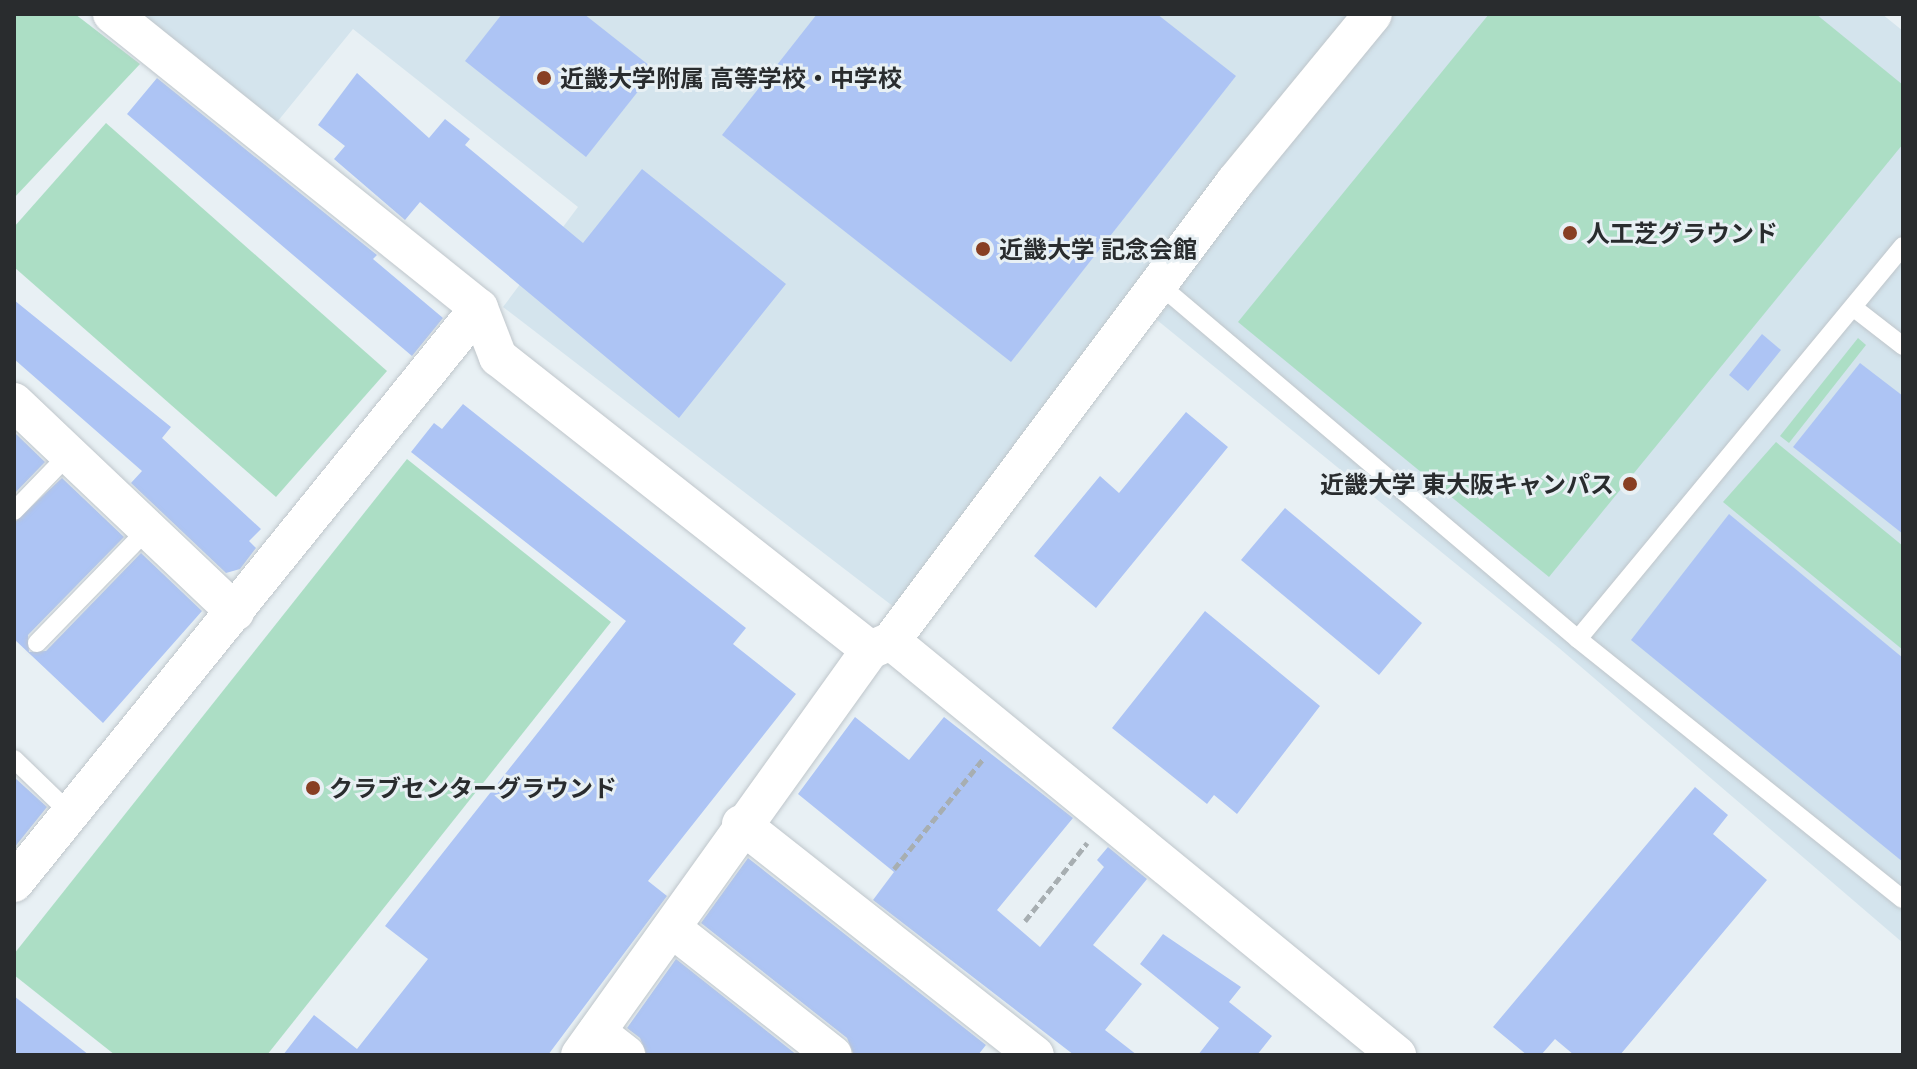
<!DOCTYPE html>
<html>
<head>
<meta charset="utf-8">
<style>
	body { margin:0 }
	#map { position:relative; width:1917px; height:1069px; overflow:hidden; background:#e8f0f4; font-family:"Golos Text","Noto Sans JP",sans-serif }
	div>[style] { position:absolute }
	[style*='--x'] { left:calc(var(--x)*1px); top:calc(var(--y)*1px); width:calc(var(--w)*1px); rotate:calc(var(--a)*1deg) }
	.built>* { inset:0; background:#d4e4ed }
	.green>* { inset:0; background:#acdec5 }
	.building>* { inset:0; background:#adc4f4 }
	.path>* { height:5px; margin-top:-2.5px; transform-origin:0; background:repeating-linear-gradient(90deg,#a7aeb1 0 8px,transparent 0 12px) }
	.roads { filter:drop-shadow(0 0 2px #bfc6cb) drop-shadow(0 0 2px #bfc6cb) }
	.service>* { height:18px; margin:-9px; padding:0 9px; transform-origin:9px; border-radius:9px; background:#fff }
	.minor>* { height:38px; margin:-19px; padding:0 19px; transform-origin:19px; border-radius:19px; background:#fff }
	.dots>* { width:22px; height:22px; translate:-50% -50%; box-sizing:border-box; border:4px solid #e8f0f4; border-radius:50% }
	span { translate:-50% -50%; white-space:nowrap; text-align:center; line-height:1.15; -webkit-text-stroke:6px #e8f0f4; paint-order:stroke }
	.poi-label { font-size:24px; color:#292c2e; font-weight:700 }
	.left { translate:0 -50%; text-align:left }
	.right { translate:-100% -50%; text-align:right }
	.frame { position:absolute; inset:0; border:16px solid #292c2e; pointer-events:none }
</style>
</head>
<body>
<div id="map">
	<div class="built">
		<div style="clip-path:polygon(129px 14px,1352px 14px,894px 607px,503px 307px,578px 207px,353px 29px,273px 127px)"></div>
		<div style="clip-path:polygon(1394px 14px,1882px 14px,1903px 31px,1903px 943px,1559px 648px,1157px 320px,1248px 192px)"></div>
	</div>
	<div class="green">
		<div style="clip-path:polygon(14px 14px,75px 14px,140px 64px,14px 198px)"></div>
		<div style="clip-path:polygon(1489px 14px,1816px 14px,1903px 85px,1903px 144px,1549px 577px,1238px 322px)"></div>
		<div style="clip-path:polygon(106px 123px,387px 371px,276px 497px,14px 267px,14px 227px)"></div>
		<div style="clip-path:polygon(1858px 338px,1866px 345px,1789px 443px,1780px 436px)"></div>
		<div style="clip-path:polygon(1776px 442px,1903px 546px,1903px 650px,1723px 502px)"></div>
		<div style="clip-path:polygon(407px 459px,611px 622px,267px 1055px,115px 1055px,14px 975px,14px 954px)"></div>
	</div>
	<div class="building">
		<div style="clip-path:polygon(502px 14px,584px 14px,655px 70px,586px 157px,465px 61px)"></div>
		<div style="clip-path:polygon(817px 14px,1157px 14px,1236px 76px,1011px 362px,722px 135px)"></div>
		<div style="clip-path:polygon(357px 73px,429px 138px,445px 119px,470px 139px,465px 145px,583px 243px,642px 169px,786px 284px,679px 418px,420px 202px,405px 220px,334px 159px,345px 146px,318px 125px)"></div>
		<div style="clip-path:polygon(157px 78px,377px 255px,373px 259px,443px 318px,412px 356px,127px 114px)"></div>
		<div style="clip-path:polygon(14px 300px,171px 427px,162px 438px,261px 529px,249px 541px,256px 548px,240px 569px,226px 573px,131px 483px,142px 471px,14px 359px)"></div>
		<div style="clip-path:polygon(1762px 334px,1781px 350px,1748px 391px,1729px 375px)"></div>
		<div style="clip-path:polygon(1860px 363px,1903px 396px,1903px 534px,1793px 447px)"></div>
		<div style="clip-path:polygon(463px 404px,746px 628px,733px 644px,796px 694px,648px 881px,667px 896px,548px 1055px,283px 1055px,314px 1015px,357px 1049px,428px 959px,385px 926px,626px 621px,411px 452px,434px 423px,442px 429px)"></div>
		<div style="clip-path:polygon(1186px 412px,1228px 447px,1096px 608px,1034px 556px,1100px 476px,1119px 493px)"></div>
		<div style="clip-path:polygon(14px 432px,45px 462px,14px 494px)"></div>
		<div style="clip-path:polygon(62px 478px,124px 537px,28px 635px,29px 652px,46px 651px,141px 553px,202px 611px,103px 723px,14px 639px,14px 523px)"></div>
		<div style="clip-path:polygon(1285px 508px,1422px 623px,1379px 675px,1241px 560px)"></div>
		<div style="clip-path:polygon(1729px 514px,1903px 658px,1903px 862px,1631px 640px)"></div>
		<div style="clip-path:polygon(1205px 611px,1320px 706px,1237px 814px,1214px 795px,1207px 804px,1112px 728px)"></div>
		<div style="clip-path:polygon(855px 717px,909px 760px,944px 717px,1073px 818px,997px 910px,1040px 947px,1104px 867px,1097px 860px,1108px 847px,1147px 879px,1093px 945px,1142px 984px,1105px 1030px,1137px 1055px,1074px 1055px,873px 900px,894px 872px,798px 794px)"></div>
		<div style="clip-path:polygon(14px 777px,47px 807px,14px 848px)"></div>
		<div style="clip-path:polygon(1695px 787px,1728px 815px,1713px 834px,1767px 880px,1620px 1055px,1574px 1055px,1555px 1039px,1541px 1055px,1527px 1055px,1493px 1027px)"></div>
		<div style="clip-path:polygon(748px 858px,986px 1045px,978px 1055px,854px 1055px,847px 1038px,701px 923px)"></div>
		<div style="clip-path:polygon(1163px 934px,1241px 987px,1229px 1002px,1272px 1036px,1257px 1055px,1198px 1055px,1219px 1028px,1140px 964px)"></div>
		<div style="clip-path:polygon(676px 959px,797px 1055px,647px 1055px,640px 1038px,627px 1028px)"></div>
		<div style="clip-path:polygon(14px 996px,89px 1055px,14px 1055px)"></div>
	</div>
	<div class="path">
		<div style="--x:894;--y:869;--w:143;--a:-51"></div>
		<div style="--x:1025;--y:921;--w:100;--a:-51.5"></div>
	</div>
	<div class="roads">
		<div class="service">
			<div style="--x:1161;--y:286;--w:546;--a:40.25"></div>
			<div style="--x:1578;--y:639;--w:510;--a:-50.41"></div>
			<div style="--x:1854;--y:308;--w:62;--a:37.8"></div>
			<div style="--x:14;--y:511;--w:79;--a:-46"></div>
			<div style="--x:1578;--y:639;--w:416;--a:38.7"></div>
			<div style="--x:37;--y:643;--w:159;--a:-45.8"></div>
			<div style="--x:14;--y:759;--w:79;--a:44"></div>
		</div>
		<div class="minor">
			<div style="--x:112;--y:14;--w:470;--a:38.7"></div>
			<div style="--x:479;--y:308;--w:53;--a:68.8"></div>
			<div style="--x:498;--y:357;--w:474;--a:38.2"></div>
			<div style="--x:870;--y:650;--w:23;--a:-23"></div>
			<div style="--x:891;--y:641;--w:574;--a:-53.15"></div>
			<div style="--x:1235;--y:182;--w:217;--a:-50.6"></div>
			<div style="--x:14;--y:402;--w:305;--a:43.5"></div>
			<div style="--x:891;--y:641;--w:654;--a:39.29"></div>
			<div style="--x:741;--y:824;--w:374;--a:38.2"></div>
			<div style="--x:14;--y:883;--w:739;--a:-51.04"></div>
			<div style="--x:674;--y:930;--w:202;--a:38.2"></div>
			<div style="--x:597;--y:1032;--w:37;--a:38"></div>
			<div style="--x:580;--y:1055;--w:498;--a:-54.4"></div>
		</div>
	</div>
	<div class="dots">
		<div style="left:544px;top:78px;background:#883f23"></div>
		<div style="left:1570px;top:233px;background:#883f23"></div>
		<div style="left:983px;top:249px;background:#883f23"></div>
		<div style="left:1630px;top:484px;background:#883f23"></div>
		<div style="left:313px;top:788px;background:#883f23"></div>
	</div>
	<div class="poi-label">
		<span class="left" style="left:560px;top:78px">近畿大学附属 高等学校・中学校</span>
		<span class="left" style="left:1586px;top:233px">人工芝グラウンド</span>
		<span class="left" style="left:999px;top:249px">近畿大学 記念会館</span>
		<span class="right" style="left:1614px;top:484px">近畿大学 東大阪キャンパス</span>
		<span class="left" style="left:329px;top:788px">クラブセンターグラウンド</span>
	</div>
	<div class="frame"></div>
</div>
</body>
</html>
